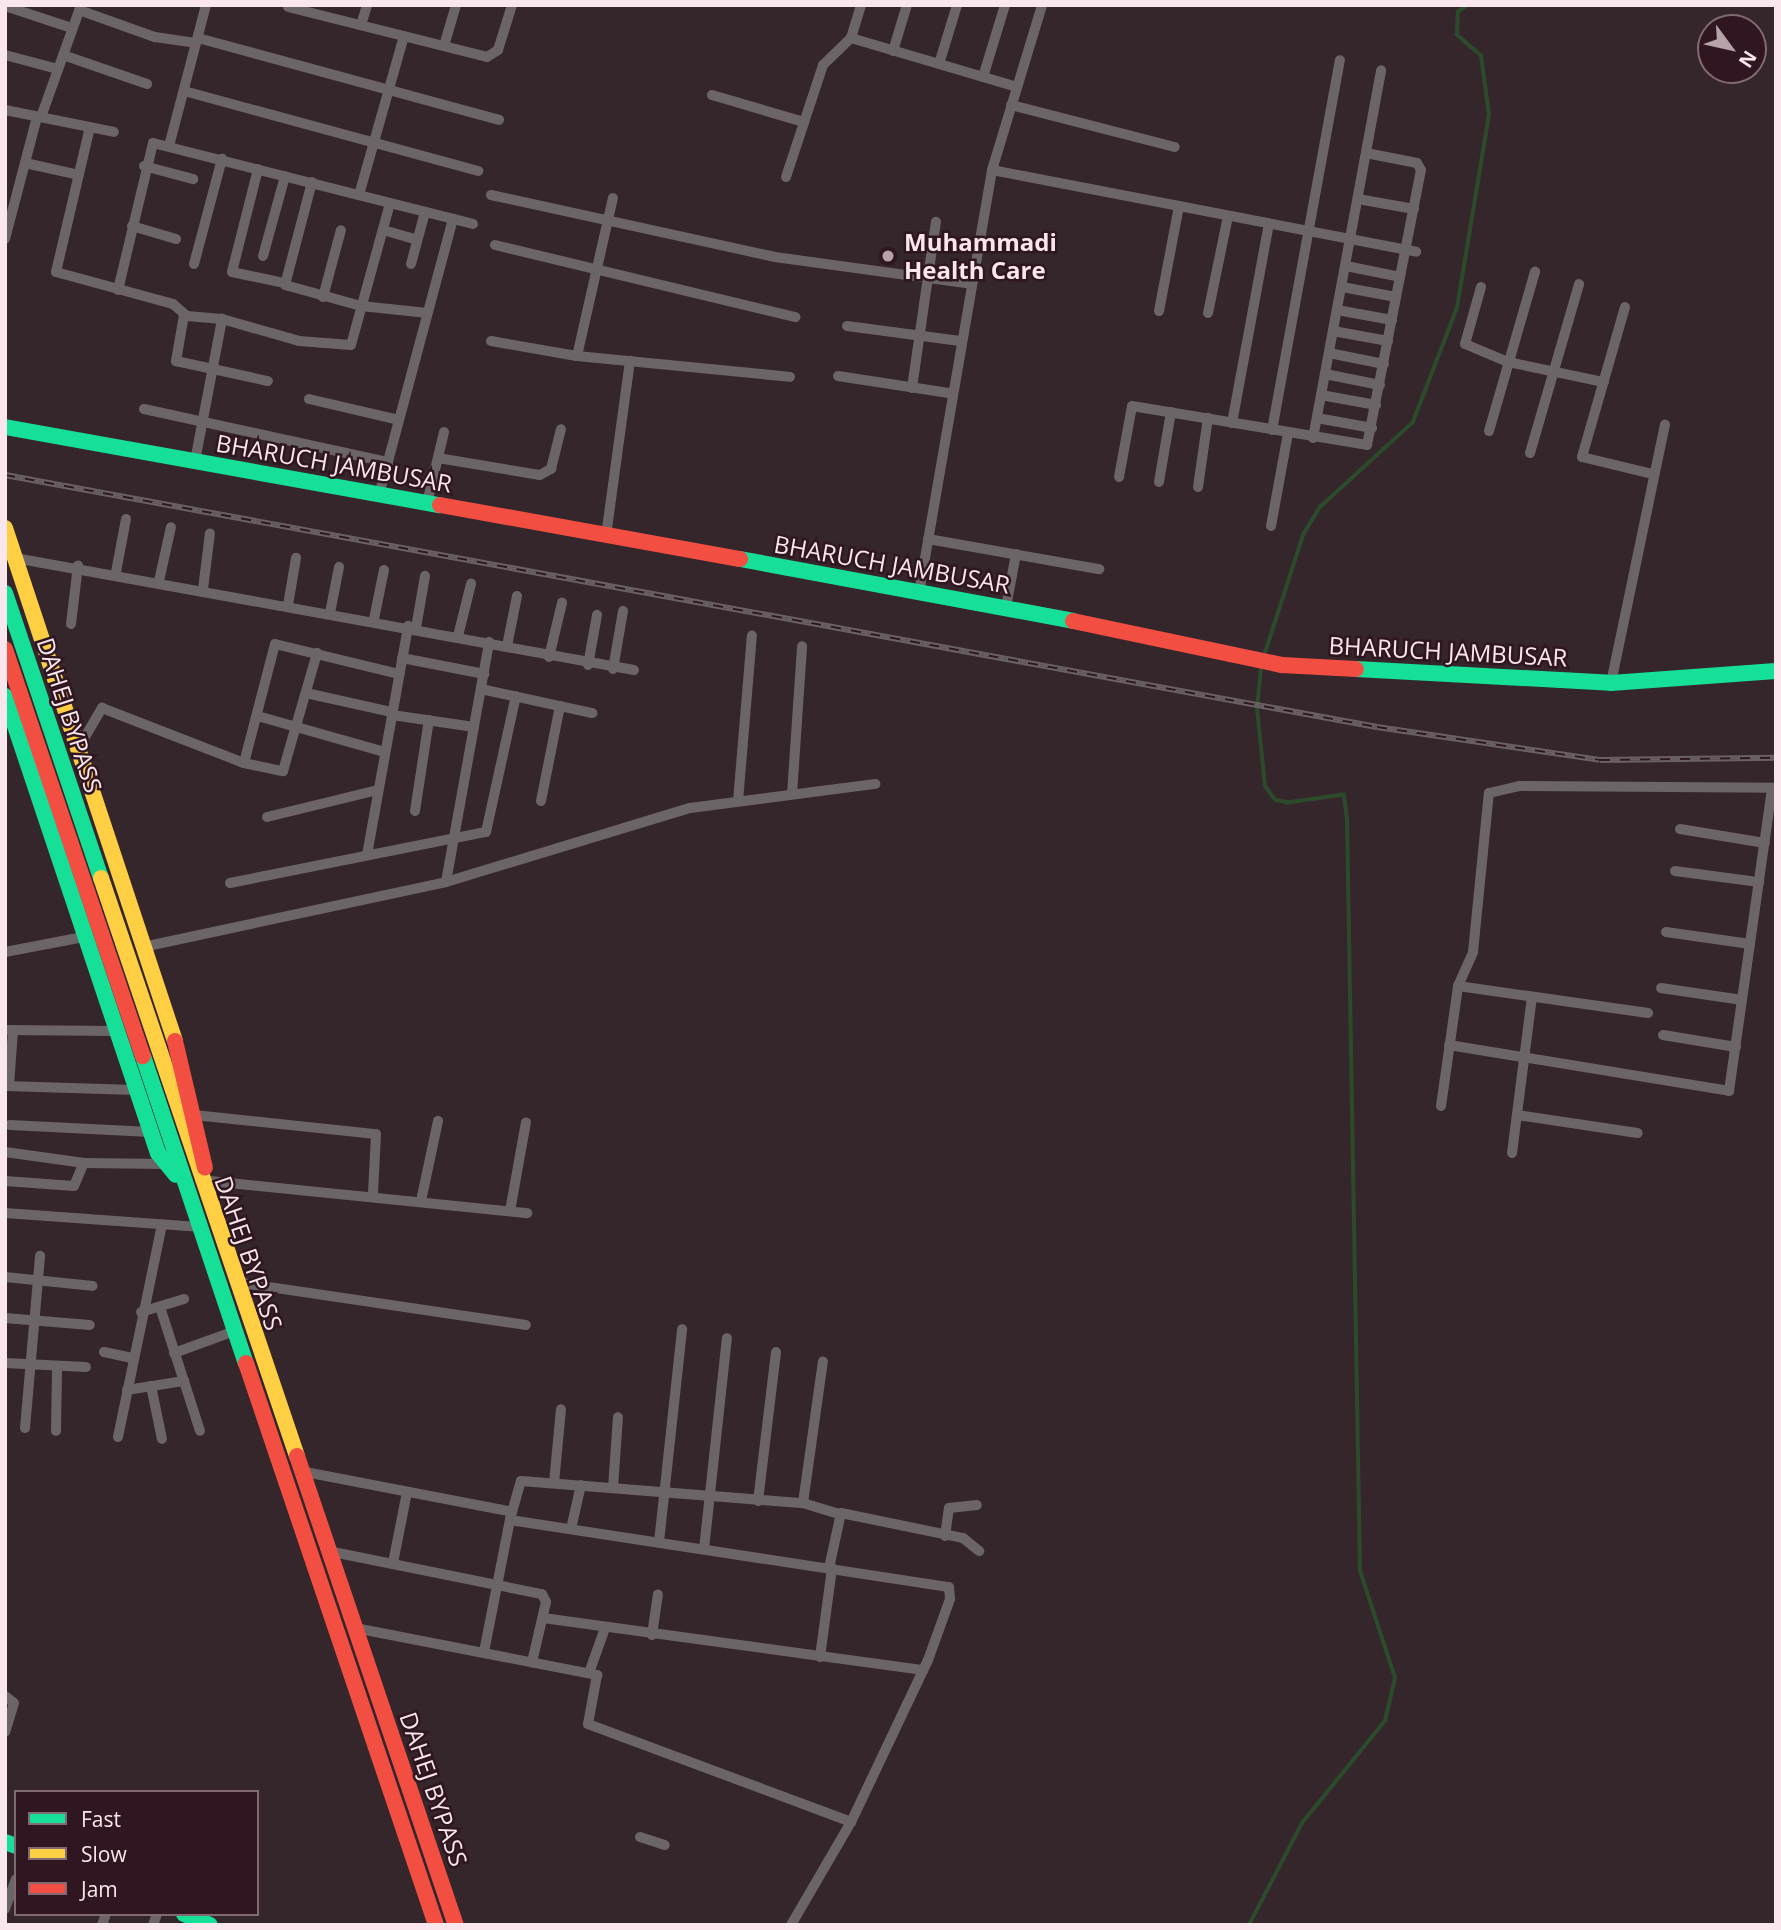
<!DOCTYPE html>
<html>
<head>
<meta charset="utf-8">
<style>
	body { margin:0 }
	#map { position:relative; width:1781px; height:1930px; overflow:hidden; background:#35262b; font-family:"Open Sans",sans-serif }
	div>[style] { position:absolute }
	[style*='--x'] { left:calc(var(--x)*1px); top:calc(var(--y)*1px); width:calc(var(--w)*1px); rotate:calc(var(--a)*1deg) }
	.stream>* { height:3.5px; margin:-1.75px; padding:0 1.75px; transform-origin:1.75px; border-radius:1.75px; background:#2c4b2b }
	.street>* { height:10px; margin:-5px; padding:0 5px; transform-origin:5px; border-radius:5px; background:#6b6567 }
	.fast>* { height:16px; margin:-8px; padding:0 8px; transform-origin:8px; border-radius:8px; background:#16e098 }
	.slow>* { height:16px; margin:-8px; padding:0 8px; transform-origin:8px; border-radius:8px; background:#ffcf43 }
	.jam>* { height:16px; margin:-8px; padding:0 8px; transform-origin:8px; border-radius:8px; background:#f24e42 }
	.rail>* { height:6px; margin-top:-3px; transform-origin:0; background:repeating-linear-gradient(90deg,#301620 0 10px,#6a6163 0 20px); box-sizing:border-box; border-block:2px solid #6a6163 }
	.dots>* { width:19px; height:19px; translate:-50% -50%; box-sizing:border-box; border:4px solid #301620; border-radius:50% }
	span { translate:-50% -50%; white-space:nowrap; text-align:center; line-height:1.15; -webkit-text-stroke:5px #301620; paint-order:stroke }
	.poi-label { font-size:24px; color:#fae7ed; font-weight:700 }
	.left { translate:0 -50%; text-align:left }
	.street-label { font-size:24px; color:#fae7ed }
	.frame { position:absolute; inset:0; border:7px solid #fae7ed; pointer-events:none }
	.legend { position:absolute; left:14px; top:1790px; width:245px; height:126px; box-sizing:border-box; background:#301620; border:2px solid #816a72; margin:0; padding:9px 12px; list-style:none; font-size:21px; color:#fae7ed }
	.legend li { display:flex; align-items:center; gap:14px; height:35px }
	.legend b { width:35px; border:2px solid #816a72 }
	.north { position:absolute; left:1697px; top:14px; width:70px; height:70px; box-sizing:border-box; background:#301620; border:2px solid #816a72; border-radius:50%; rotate:123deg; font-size:19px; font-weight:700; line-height:28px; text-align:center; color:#fae7ed }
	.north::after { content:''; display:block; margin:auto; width:24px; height:32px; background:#b5a3a9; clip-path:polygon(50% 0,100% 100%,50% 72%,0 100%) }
</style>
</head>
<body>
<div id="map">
	<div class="stream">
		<div style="--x:1265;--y:653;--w:124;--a:-72.1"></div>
		<div style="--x:1303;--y:535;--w:33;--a:-59"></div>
		<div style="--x:1320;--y:507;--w:126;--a:-42.4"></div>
		<div style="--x:1413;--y:422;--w:122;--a:-68.9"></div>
		<div style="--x:1457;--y:308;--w:196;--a:-80.6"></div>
		<div style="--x:1489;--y:115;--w:60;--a:-97.7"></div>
		<div style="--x:1481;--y:56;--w:32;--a:-139"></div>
		<div style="--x:1457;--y:35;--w:23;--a:-88"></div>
		<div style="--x:1458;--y:12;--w:11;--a:-38"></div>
		<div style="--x:1249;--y:1925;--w:115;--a:-62.5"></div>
		<div style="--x:1302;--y:1823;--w:132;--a:-50.9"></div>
		<div style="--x:1385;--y:1721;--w:44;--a:-76.9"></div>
		<div style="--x:1395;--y:1678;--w:113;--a:-108.1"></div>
		<div style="--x:1360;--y:1571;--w:751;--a:-90.99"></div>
		<div style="--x:1347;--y:820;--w:25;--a:-97"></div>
		<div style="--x:1344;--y:795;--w:57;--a:171.9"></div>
		<div style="--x:1288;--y:803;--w:13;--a:-167"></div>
		<div style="--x:1275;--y:800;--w:17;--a:-126"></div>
		<div style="--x:1265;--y:786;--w:77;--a:-95.9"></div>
		<div style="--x:1257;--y:709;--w:41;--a:-84.4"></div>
	</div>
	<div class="street">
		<div style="--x:5;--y:6;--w:71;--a:18.2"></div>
		<div style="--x:288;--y:7;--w:205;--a:14.1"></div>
		<div style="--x:487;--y:57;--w:13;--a:-32"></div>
		<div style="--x:498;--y:50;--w:47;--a:-72.7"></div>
		<div style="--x:79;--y:10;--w:81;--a:19.6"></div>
		<div style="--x:155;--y:37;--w:41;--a:8.3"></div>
		<div style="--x:361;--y:25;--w:21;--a:-73"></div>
		<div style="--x:198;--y:38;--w:312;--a:15.2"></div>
		<div style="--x:851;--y:38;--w:173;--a:16.4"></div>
		<div style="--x:444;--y:46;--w:43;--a:-73.7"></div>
		<div style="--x:893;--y:51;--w:48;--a:-73.1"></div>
		<div style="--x:5;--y:55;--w:55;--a:14.8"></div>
		<div style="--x:63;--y:55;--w:89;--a:19"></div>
		<div style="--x:939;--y:64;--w:62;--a:-73"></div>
		<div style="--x:983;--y:77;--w:75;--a:-73"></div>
		<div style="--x:184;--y:91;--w:305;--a:15.2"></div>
		<div style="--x:712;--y:95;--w:96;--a:16.4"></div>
		<div style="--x:1011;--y:105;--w:169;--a:14.4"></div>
		<div style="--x:5;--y:110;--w:111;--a:11.4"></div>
		<div style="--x:41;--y:117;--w:119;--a:-70.3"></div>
		<div style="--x:90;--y:127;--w:149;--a:103.2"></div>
		<div style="--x:56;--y:272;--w:121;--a:15.3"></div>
		<div style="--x:173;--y:304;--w:18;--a:41"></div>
		<div style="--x:187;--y:316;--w:35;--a:5"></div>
		<div style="--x:222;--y:319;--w:80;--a:15.9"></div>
		<div style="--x:299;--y:341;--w:52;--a:4.4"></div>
		<div style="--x:351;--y:345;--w:147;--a:-74.6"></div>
		<div style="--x:169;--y:146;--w:146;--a:-75.3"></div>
		<div style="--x:25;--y:163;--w:55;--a:12.5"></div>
		<div style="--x:144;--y:166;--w:51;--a:14.9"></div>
		<div style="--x:258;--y:169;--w:106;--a:104.2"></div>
		<div style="--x:232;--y:272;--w:53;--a:11.9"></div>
		<div style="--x:992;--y:170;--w:432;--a:10.9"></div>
		<div style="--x:786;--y:177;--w:118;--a:-71.7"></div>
		<div style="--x:823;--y:65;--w:39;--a:-44"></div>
		<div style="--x:851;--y:38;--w:34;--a:-73"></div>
		<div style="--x:312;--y:182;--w:106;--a:104.7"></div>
		<div style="--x:285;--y:285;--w:79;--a:15.4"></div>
		<div style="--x:361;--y:306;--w:67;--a:6"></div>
		<div style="--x:359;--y:195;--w:165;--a:-74.2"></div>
		<div style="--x:491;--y:195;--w:291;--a:12.3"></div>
		<div style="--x:775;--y:257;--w:198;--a:7.8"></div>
		<div style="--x:1358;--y:199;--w:57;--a:10.1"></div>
		<div style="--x:132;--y:226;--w:46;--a:16.5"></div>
		<div style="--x:383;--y:230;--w:35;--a:16"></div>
		<div style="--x:5;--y:239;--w:126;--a:-75.3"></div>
		<div style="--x:495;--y:245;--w:309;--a:13.5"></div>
		<div style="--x:263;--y:256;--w:83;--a:-74.6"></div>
		<div style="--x:194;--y:264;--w:109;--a:-75.1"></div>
		<div style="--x:411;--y:264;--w:54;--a:-74.9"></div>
		<div style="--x:1346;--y:266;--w:55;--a:11.5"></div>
		<div style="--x:1342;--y:287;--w:55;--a:10.5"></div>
		<div style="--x:1481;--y:287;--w:59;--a:105.7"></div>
		<div style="--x:1465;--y:344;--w:47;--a:22.7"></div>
		<div style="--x:1508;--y:362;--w:98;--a:11.8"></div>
		<div style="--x:118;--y:290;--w:151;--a:-76.6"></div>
		<div style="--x:153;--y:143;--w:330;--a:14.2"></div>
		<div style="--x:323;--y:297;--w:69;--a:-75"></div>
		<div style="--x:1625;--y:307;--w:156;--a:106"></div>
		<div style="--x:1582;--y:457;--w:73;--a:13.5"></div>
		<div style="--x:1337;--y:310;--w:56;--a:10.3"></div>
		<div style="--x:1159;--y:311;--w:107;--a:-79.2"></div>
		<div style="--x:1208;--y:313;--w:99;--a:-78.3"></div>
		<div style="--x:184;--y:315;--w:47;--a:99.9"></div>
		<div style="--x:176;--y:361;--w:94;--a:12.3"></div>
		<div style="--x:847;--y:326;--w:114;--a:7.6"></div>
		<div style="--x:1333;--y:331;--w:56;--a:10.3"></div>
		<div style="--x:491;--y:341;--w:87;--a:9.9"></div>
		<div style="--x:577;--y:356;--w:214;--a:5.6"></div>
		<div style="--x:1329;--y:353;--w:56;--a:11.3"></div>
		<div style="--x:577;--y:356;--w:162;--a:-77.2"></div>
		<div style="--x:1325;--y:374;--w:56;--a:11.3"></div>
		<div style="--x:838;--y:376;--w:112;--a:8.7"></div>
		<div style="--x:912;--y:388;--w:168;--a:-81.8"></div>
		<div style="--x:1321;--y:395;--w:56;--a:10.3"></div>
		<div style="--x:309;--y:399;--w:92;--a:13.1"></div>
		<div style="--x:144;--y:409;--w:250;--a:12.3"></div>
		<div style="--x:1317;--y:418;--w:56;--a:10.3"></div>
		<div style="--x:1232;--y:423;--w:203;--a:-79.5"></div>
		<div style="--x:1272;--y:430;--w:376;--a:-79.6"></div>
		<div style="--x:1489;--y:431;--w:166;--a:-73.9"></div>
		<div style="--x:1313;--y:438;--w:374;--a:-79.5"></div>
		<div style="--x:1530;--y:453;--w:176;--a:-73.8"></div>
		<div style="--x:438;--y:458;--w:103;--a:9.5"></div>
		<div style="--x:540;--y:475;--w:13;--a:-29"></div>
		<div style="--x:551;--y:469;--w:41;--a:-76"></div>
		<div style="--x:195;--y:461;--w:145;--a:-79.2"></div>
		<div style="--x:1119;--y:477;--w:72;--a:-79.6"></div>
		<div style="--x:1132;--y:406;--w:238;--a:9.4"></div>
		<div style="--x:1367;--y:445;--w:280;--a:-78.9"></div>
		<div style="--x:1421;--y:170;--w:8;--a:-120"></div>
		<div style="--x:1417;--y:163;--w:52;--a:-168.9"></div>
		<div style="--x:1159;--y:482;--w:71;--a:-80.3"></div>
		<div style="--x:1198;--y:487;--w:70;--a:-81.8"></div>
		<div style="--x:379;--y:495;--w:286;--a:-75"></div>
		<div style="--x:427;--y:503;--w:73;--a:-76.5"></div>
		<div style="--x:1271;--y:526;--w:95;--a:-79.6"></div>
		<div style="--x:606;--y:536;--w:177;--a:-82.2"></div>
		<div style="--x:928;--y:539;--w:174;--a:10"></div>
		<div style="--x:15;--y:558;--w:629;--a:10.26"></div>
		<div style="--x:116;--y:572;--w:54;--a:-79.3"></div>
		<div style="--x:159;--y:581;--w:55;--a:-77.5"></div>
		<div style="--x:203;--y:589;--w:56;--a:-82.9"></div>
		<div style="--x:919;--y:593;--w:429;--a:-80.2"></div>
		<div style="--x:992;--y:170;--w:172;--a:-73.1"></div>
		<div style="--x:288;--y:605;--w:48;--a:-80.3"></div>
		<div style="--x:1006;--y:607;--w:54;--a:-79.3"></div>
		<div style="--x:330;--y:613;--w:47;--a:-78.9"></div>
		<div style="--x:374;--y:619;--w:50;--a:-78.5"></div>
		<div style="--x:71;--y:624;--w:59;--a:-83.2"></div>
		<div style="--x:416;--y:628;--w:53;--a:-80.2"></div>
		<div style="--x:458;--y:636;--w:54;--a:-76"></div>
		<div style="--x:507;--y:646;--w:51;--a:-78.7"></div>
		<div style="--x:549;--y:657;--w:56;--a:-76.5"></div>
		<div style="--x:402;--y:658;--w:84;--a:11"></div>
		<div style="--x:588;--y:665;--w:51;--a:-79.8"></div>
		<div style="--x:613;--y:669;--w:59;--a:-80.2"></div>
		<div style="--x:1611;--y:683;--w:264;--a:-78.2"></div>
		<div style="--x:481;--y:689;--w:114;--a:12.2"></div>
		<div style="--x:306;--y:693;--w:88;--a:12.5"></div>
		<div style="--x:392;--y:715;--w:83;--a:8.3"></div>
		<div style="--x:261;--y:717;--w:129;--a:15.8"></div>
		<div style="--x:78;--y:749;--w:48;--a:-59.7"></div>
		<div style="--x:102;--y:708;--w:152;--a:21.2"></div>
		<div style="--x:244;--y:763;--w:40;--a:12"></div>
		<div style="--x:283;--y:771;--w:123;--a:-73.9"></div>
		<div style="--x:244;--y:763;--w:123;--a:-75.4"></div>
		<div style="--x:275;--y:644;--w:128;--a:13.6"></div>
		<div style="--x:792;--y:794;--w:148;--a:-86.1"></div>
		<div style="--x:541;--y:801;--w:97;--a:-78.7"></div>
		<div style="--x:738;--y:801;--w:166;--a:-85.2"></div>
		<div style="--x:415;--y:811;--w:92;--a:-81.3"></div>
		<div style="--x:267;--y:817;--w:114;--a:-13.7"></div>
		<div style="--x:1680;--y:829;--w:86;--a:9.4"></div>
		<div style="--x:367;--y:855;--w:233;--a:-79.8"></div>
		<div style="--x:1675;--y:871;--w:85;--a:7.5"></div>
		<div style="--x:446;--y:882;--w:244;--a:-79.8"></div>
		<div style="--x:230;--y:883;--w:261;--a:-11.3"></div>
		<div style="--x:486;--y:832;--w:139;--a:-77.6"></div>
		<div style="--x:1666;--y:932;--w:85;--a:8.1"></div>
		<div style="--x:143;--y:947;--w:310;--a:-12.1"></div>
		<div style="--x:446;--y:882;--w:255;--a:-16.9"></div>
		<div style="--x:690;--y:808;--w:187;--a:-7.4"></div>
		<div style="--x:5;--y:952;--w:80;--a:-10.8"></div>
		<div style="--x:1458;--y:986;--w:192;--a:8.1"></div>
		<div style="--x:1661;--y:988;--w:82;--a:8.4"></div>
		<div style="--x:5;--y:1030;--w:110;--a:0.5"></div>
		<div style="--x:1663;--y:1035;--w:74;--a:9.3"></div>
		<div style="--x:1449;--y:1045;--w:284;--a:9.3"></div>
		<div style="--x:1729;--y:1091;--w:305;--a:-81.9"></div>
		<div style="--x:5;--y:1086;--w:131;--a:1.7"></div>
		<div style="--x:9;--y:1086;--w:56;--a:-85.9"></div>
		<div style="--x:1441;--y:1106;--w:121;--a:-81.9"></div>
		<div style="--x:1458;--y:986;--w:37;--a:-66"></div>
		<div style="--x:1473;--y:952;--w:160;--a:-84.3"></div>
		<div style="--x:1489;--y:793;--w:32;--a:-13"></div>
		<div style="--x:1520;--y:786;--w:256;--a:0.4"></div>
		<div style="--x:194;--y:1115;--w:183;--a:6"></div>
		<div style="--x:376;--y:1134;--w:60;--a:92.9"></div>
		<div style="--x:1517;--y:1115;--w:122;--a:8.5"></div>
		<div style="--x:10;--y:1125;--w:141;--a:2.8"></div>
		<div style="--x:5;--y:1152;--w:80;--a:7.9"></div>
		<div style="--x:1512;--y:1153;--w:157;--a:-82.7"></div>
		<div style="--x:200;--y:1180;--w:329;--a:5.8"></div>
		<div style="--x:5;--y:1181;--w:69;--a:4.1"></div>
		<div style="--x:74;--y:1186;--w:25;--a:-67"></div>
		<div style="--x:84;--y:1163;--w:82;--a:0.7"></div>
		<div style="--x:421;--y:1201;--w:82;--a:-78"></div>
		<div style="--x:510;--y:1211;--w:90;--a:-79.8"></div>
		<div style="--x:5;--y:1213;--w:194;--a:4.1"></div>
		<div style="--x:5;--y:1277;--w:88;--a:5.8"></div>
		<div style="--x:235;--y:1282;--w:294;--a:8.4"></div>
		<div style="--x:160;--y:1307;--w:130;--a:72.1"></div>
		<div style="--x:141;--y:1312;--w:45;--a:-16.8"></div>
		<div style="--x:5;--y:1318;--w:85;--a:4.7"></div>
		<div style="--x:104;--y:1352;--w:30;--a:12"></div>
		<div style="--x:174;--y:1353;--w:62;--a:-19.9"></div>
		<div style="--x:5;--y:1363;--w:81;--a:2.8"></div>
		<div style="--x:151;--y:1386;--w:54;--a:78.3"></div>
		<div style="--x:127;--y:1390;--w:58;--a:-9"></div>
		<div style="--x:25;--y:1428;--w:173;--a:-85"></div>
		<div style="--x:56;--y:1431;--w:65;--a:-89.1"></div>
		<div style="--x:118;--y:1437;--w:217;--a:-78.3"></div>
		<div style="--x:300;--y:1471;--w:216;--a:10.9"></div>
		<div style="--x:512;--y:1512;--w:8;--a:104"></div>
		<div style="--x:510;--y:1520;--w:444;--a:8.7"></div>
		<div style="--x:949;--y:1587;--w:12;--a:85"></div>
		<div style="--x:950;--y:1599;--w:65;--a:109.8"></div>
		<div style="--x:928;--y:1660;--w:179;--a:115.4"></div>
		<div style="--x:851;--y:1822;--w:119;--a:120.2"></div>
		<div style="--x:554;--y:1483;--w:74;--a:-84.6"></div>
		<div style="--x:613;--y:1488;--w:71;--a:-86"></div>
		<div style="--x:758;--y:1501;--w:150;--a:-83.1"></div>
		<div style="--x:803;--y:1503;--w:38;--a:17"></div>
		<div style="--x:512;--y:1512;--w:32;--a:-74"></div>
		<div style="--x:521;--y:1481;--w:283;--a:4.5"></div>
		<div style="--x:803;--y:1503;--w:143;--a:-82"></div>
		<div style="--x:571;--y:1529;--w:45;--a:-77.2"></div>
		<div style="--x:945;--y:1536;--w:28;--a:-82"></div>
		<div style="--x:949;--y:1508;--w:28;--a:-6"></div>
		<div style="--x:659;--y:1542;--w:214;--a:-83.8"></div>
		<div style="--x:704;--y:1549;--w:212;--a:-83.8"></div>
		<div style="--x:328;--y:1551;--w:218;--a:11.4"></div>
		<div style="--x:542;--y:1594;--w:9;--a:63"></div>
		<div style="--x:546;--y:1602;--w:62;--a:103.1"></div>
		<div style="--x:393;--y:1563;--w:72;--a:-78.8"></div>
		<div style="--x:829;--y:1568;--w:56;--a:-77.7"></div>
		<div style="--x:841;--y:1513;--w:125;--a:11.6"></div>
		<div style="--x:963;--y:1538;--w:21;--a:39"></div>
		<div style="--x:543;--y:1618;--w:384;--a:7.8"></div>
		<div style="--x:355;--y:1628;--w:247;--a:11"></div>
		<div style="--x:597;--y:1675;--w:50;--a:100.4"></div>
		<div style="--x:588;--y:1724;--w:281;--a:20.4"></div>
		<div style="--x:652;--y:1635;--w:41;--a:-81.7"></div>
		<div style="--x:484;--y:1652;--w:135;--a:-78.9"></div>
		<div style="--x:820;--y:1657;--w:90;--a:-82.3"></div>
		<div style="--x:589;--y:1673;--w:48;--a:-70.4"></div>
		<div style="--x:5;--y:1696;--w:11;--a:38"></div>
		<div style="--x:14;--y:1703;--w:30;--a:107"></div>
		<div style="--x:640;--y:1837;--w:26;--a:18"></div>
		<div style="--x:5;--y:1909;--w:32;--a:-70"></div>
		<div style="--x:102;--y:1925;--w:12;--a:-70"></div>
		<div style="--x:153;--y:1925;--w:12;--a:-70"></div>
	</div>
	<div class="fast">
		<div style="--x:5;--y:427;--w:442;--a:10.2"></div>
		<div style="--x:740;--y:559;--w:339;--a:10.5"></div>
		<div style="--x:5;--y:593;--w:301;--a:71.4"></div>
		<div style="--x:1356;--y:669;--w:255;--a:3.1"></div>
		<div style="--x:1611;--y:683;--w:165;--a:-4.2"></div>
		<div style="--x:5;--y:696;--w:482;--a:71.5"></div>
		<div style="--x:158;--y:1153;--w:28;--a:51"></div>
		<div style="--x:143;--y:1056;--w:324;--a:71.5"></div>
		<div style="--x:5;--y:1842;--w:12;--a:20"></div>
		<div style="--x:184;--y:1914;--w:28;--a:23"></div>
	</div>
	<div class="slow">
		<div style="--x:5;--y:528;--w:540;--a:71.67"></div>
		<div style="--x:101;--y:878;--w:610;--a:71.27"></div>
	</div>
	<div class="jam">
		<div style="--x:440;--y:505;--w:305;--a:10.2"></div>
		<div style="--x:1073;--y:621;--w:214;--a:11.9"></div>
		<div style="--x:1282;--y:665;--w:74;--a:3.1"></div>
		<div style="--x:5;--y:649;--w:430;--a:71.3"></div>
		<div style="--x:175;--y:1041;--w:130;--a:76.7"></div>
		<div style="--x:246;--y:1363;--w:593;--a:71.32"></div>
		<div style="--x:297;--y:1456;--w:495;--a:71.3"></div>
	</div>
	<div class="rail">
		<div style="--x:5;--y:475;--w:1395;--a:10.41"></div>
		<div style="--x:1377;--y:727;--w:225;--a:8.4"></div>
		<div style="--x:1600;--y:760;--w:176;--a:-0.7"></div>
	</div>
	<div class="dots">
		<div style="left:888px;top:256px;background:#b5a3a9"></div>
	</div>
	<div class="poi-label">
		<span class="left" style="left:904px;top:256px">Muhammadi<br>Health Care</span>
	</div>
	<div class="street-label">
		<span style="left:334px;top:463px;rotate:10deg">BHARUCH JAMBUSAR</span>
		<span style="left:892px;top:564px;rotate:10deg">BHARUCH JAMBUSAR</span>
		<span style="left:1448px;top:651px;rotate:3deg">BHARUCH JAMBUSAR</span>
		<span style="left:70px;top:715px;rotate:72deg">DAHEJ BYPASS</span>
		<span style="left:249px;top:1253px;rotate:71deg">DAHEJ BYPASS</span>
		<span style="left:434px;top:1789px;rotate:71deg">DAHEJ BYPASS</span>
	</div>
	<div class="frame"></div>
	<ul class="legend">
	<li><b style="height:9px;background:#16e098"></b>Fast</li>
	<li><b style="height:9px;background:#ffcf43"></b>Slow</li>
	<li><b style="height:9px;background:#f24e42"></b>Jam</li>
	</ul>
	<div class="north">N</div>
</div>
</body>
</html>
